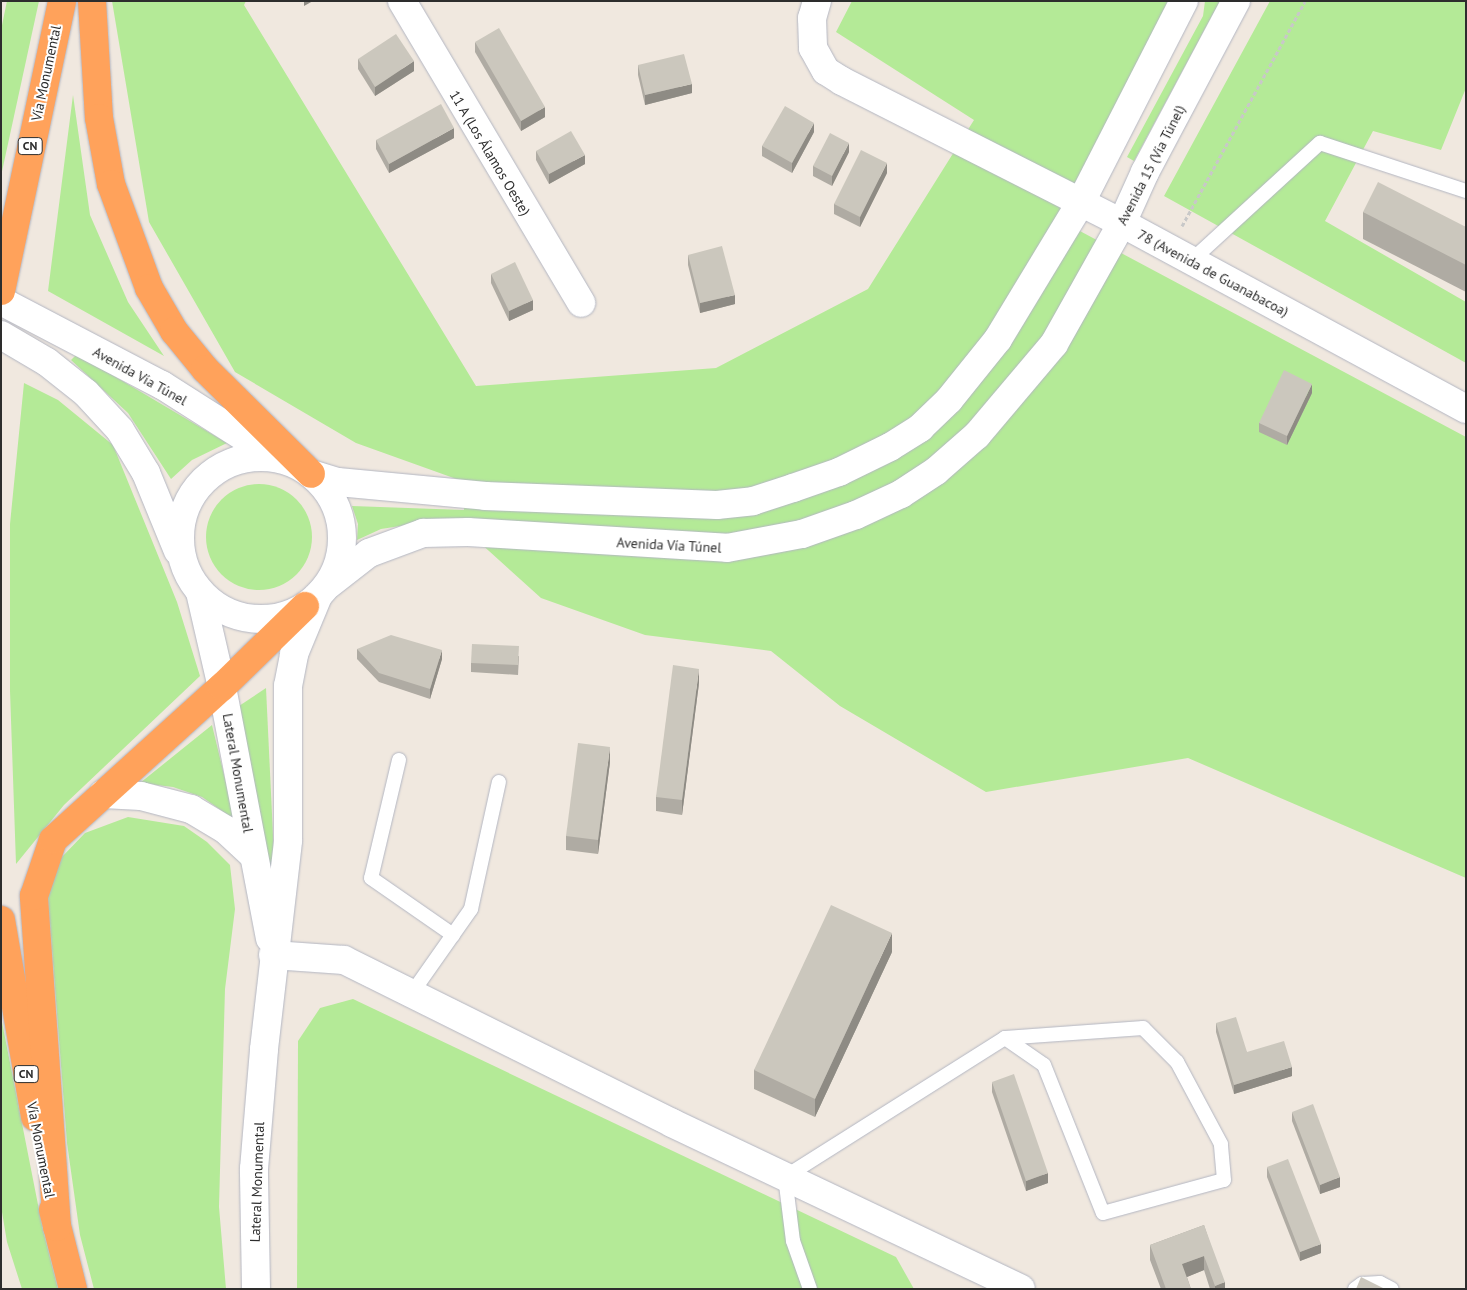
<!DOCTYPE html>
<html>
<head>
<meta charset="utf-8">
<style>
	body { margin:0 }
	#map { position:relative; width:1467px; height:1290px; overflow:hidden; background:#f0e8df; font-family:"PT Sans",sans-serif }
	div>[style] { position:absolute }
	[style*='--x'] { left:calc(var(--x)*1px); top:calc(var(--y)*1px); width:calc(var(--w)*1px); rotate:calc(var(--a)*1deg) }
	.green>* { inset:0; background:#b4ea97 }
	.round { border-radius:50% }
	.path>* { height:3px; margin-top:-1.5px; transform-origin:0; background:repeating-linear-gradient(90deg,#c8c8c8 0 4px,transparent 0 6.5px) }
	.roads { filter:drop-shadow(0 0 1px #b3b6c2) drop-shadow(0 0 1px #b3b6c2) }
	.lane>* { height:14px; margin:-7px; padding:0 7px; transform-origin:7px; border-radius:7px; background:#fff }
	.street>* { height:28px; margin:-14px; padding:0 14px; transform-origin:14px; border-radius:14px; background:#fff }
	.secondary>* { height:28px; margin:-14px; padding:0 14px; transform-origin:14px; border-radius:14px; background:#fff }
	.secondary>.ring { margin:-14px; padding:0; box-sizing:content-box; background:none; border:28px solid #fff; border-radius:50% }
	.highway>* { height:28px; margin:-14px; padding:0 14px; transform-origin:14px; border-radius:14px; background:#ffa25b }
	.wall>* { inset:0; background:#afaba3 }
	.shaded-wall>* { inset:0; background:#8e8b84 }
	.building>* { inset:0; background:#cbc7bd }
	span { translate:-50% -50%; white-space:nowrap; text-align:center; line-height:1.15; -webkit-text-stroke:4px #fff; paint-order:stroke }
	.shield-label span { padding:1px 4px; background:#fff; border:1px solid; border-radius:4px; -webkit-text-stroke-width:0 }
	.shield-label { font-size:12px; color:#2d2d2d; font-weight:700 }
	.street-label { font-size:14px; color:#2d2d2d }
	.frame { position:absolute; inset:0; border:2px solid #2d2d2d; pointer-events:none }
</style>
</head>
<body>
<div id="map">
	<div class="green">
		<div style="clip-path:polygon(7px 1px,39px 1px,1px 176px,1px 30px)"></div>
		<div style="clip-path:polygon(112px 1px,246px 1px,244px 5px,476px 386px,716px 368px,868px 289px,974px 120px,836px 32px,852px 1px,1174px 1px,1063px 222px,1466px 437px,1466px 878px,1188px 758px,986px 792px,840px 706px,771px 651px,645px 635px,541px 598px,468px 532px,426px 522px,381px 529px,357px 540px,358px 524px,352px 506px,464px 510px,462px 481px,356px 443px,235px 372px,149px 222px)"></div>
		<div style="clip-path:polygon(1205px 1px,1220px 1px,1134px 161px,1127px 157px,1203px 16px)"></div>
		<div style="clip-path:polygon(1270px 1px,1466px 1px,1466px 88px,1441px 150px,1373px 131px,1325px 221px,1466px 302px,1466px 363px,1164px 196px)"></div>
		<div style="clip-path:polygon(73px 95px,90px 215px,128px 302px,164px 356px,48px 291px)"></div>
		<div style="clip-path:polygon(77px 354px,227px 443px,192px 460px,171px 479px,128px 413px,71px 360px)"></div>
		<div style="clip-path:polygon(24px 383px,58px 400px,113px 445px,177px 602px,200px 676px,64px 805px,16px 864px,10px 691px,10px 524px)"></div>
		<div class="round" style="left:206px;top:484px;width:106px;height:106px"></div>
		<div style="clip-path:polygon(266px 688px,275px 877px,269px 889px,239px 706px)"></div>
		<div style="clip-path:polygon(212px 725px,235px 820px,202px 797px,173px 787px,140px 783px)"></div>
		<div style="clip-path:polygon(128px 817px,184px 826px,207px 842px,230px 865px,235px 909px,225px 989px,219px 1207px,226px 1289px,94px 1289px,80px 1235px,67px 1143px,48px 897px,59px 860px,85px 833px)"></div>
		<div style="clip-path:polygon(353px 999px,896px 1257px,914px 1289px,297px 1289px,298px 1041px,320px 1008px)"></div>
		<div style="clip-path:polygon(1px 1017px,43px 1230px,58px 1289px,22px 1289px,7px 1242px,1px 1206px)"></div>
	</div>
	<div class="path">
		<div style="--x:1182;--y:226;--w:256;--a:-61.3"></div>
	</div>
	<div class="roads">
		<div class="lane">
			<div style="--x:1191;--y:261;--w:175;--a:-42.5"></div>
			<div style="--x:1320;--y:143;--w:154;--a:18.2"></div>
			<div style="--x:399;--y:760;--w:121;--a:103.3"></div>
			<div style="--x:371;--y:878;--w:100;--a:34.8"></div>
			<div style="--x:412;--y:993;--w:103;--a:-54.9"></div>
			<div style="--x:471;--y:909;--w:130;--a:-77.6"></div>
			<div style="--x:810;--y:1289;--w:51;--a:-109.5"></div>
			<div style="--x:793;--y:1241;--w:64;--a:-97.1"></div>
			<div style="--x:785;--y:1177;--w:260;--a:-32.3"></div>
			<div style="--x:1005;--y:1038;--w:47;--a:34.7"></div>
			<div style="--x:1044;--y:1065;--w:159;--a:68.3"></div>
			<div style="--x:1103;--y:1213;--w:125;--a:-15.3"></div>
			<div style="--x:1224;--y:1180;--w:36;--a:-95"></div>
			<div style="--x:1221;--y:1144;--w:93;--a:-118.2"></div>
			<div style="--x:1177;--y:1062;--w:48;--a:-135"></div>
			<div style="--x:1143;--y:1028;--w:138;--a:175.9"></div>
			<div style="--x:1355;--y:1289;--w:9;--a:-36"></div>
			<div style="--x:1362;--y:1284;--w:18;--a:-3"></div>
			<div style="--x:1380;--y:1283;--w:13;--a:27"></div>
		</div>
		<div class="street">
			<div style="--x:402;--y:1;--w:351;--a:59.3"></div>
			<div style="--x:817;--y:1;--w:18;--a:106"></div>
			<div style="--x:812;--y:18;--w:30;--a:88"></div>
			<div style="--x:813;--y:48;--w:26;--a:61"></div>
			<div style="--x:826;--y:71;--w:19;--a:32"></div>
			<div style="--x:842;--y:81;--w:314;--a:26.9"></div>
			<div style="--x:1122;--y:223;--w:391;--a:28.4"></div>
			<div style="--x:273;--y:955;--w:71;--a:4"></div>
			<div style="--x:344;--y:960;--w:366;--a:26.4"></div>
			<div style="--x:672;--y:1123;--w:386;--a:25.4"></div>
		</div>
		<div class="secondary">
			<div style="--x:1;--y:301;--w:182;--a:27.6"></div>
			<div style="--x:162;--y:385;--w:134;--a:32.5"></div>
			<div style="--x:1;--y:335;--w:53;--a:30.4"></div>
			<div style="--x:47;--y:362;--w:50;--a:38.5"></div>
			<div style="--x:86;--y:393;--w:50;--a:47.4"></div>
			<div style="--x:120;--y:430;--w:50;--a:58.8"></div>
			<div style="--x:146;--y:473;--w:84;--a:67.7"></div>
			<div class="ring" style="left:180px;top:457px;width:134px;height:134px"></div>
			<div style="--x:311;--y:474;--w:28;--a:17"></div>
			<div style="--x:338;--y:482;--w:148;--a:5.4"></div>
			<div style="--x:485;--y:496;--w:232;--a:2.2"></div>
			<div style="--x:717;--y:505;--w:36;--a:-6"></div>
			<div style="--x:753;--y:501;--w:42;--a:-18"></div>
			<div style="--x:793;--y:488;--w:49;--a:-19.2"></div>
			<div style="--x:839;--y:472;--w:57;--a:-26.1"></div>
			<div style="--x:890;--y:447;--w:36;--a:-32"></div>
			<div style="--x:920;--y:428;--w:40;--a:-44"></div>
			<div style="--x:949;--y:400;--w:78;--a:-51.2"></div>
			<div style="--x:998;--y:339;--w:160;--a:-58.8"></div>
			<div style="--x:1081;--y:202;--w:226;--a:-62.9"></div>
			<div style="--x:328;--y:585;--w:52;--a:-38"></div>
			<div style="--x:369;--y:553;--w:58;--a:-20.3"></div>
			<div style="--x:423;--y:533;--w:45;--a:-1.3"></div>
			<div style="--x:468;--y:532;--w:259;--a:3.5"></div>
			<div style="--x:727;--y:548;--w:76;--a:-10.6"></div>
			<div style="--x:802;--y:534;--w:57;--a:-19.4"></div>
			<div style="--x:856;--y:515;--w:50;--a:-25"></div>
			<div style="--x:901;--y:494;--w:42;--a:-33.3"></div>
			<div style="--x:936;--y:471;--w:55;--a:-41.3"></div>
			<div style="--x:977;--y:435;--w:119;--a:-49.8"></div>
			<div style="--x:1054;--y:344;--w:139;--a:-60.7"></div>
			<div style="--x:1122;--y:223;--w:56;--a:-65.7"></div>
			<div style="--x:1145;--y:172;--w:194;--a:-62"></div>
			<div style="--x:200;--y:592;--w:98;--a:77"></div>
			<div style="--x:222;--y:687;--w:256;--a:79.2"></div>
			<div style="--x:103;--y:794;--w:38;--a:3"></div>
			<div style="--x:141;--y:796;--w:52;--a:14.6"></div>
			<div style="--x:191;--y:809;--w:41;--a:31"></div>
			<div style="--x:226;--y:830;--w:35;--a:43"></div>
			<div style="--x:256;--y:1289;--w:120;--a:-91"></div>
			<div style="--x:254;--y:1169;--w:120;--a:-85.2"></div>
			<div style="--x:264;--y:1049;--w:210;--a:-83.4"></div>
			<div style="--x:288;--y:840;--w:154;--a:-90"></div>
			<div style="--x:288;--y:686;--w:33;--a:-79"></div>
			<div style="--x:294;--y:654;--w:63;--a:-67.5"></div>
		</div>
		<div class="highway">
			<div style="--x:92;--y:1;--w:117;--a:86.6"></div>
			<div style="--x:99;--y:118;--w:67;--a:79.7"></div>
			<div style="--x:111;--y:184;--w:111;--a:69.9"></div>
			<div style="--x:149;--y:288;--w:50;--a:59.8"></div>
			<div style="--x:174;--y:331;--w:49;--a:50.8"></div>
			<div style="--x:205;--y:369;--w:149;--a:44.7"></div>
			<div style="--x:1;--y:291;--w:296;--a:-78.1"></div>
			<div style="--x:1;--y:920;--w:200;--a:80.2"></div>
			<div style="--x:53;--y:1210;--w:81;--a:75.8"></div>
			<div style="--x:57;--y:1227;--w:332;--a:-94"></div>
			<div style="--x:34;--y:896;--w:59;--a:-71.3"></div>
			<div style="--x:53;--y:840;--w:228;--a:-42.2"></div>
			<div style="--x:222;--y:687;--w:116;--a:-44.3"></div>
		</div>
	</div>
	<div class="wall">
		<div style="clip-path:polygon(475px 42px,545px 117px,521px 131px,475px 52px)"></div>
		<div style="clip-path:polygon(358px 59px,414px 71px,375px 96px,358px 69px)"></div>
		<div style="clip-path:polygon(638px 65px,692px 93px,645px 105px,638px 75px)"></div>
		<div style="clip-path:polygon(814px 132px,792px 173px,762px 156px,762px 146px)"></div>
		<div style="clip-path:polygon(454px 138px,389px 173px,376px 149px,376px 140px)"></div>
		<div style="clip-path:polygon(536px 151px,585px 164px,549px 184px,536px 160px)"></div>
		<div style="clip-path:polygon(849px 152px,832px 186px,813px 176px,813px 166px)"></div>
		<div style="clip-path:polygon(887px 173px,860px 227px,834px 214px,834px 204px)"></div>
		<div style="clip-path:polygon(1363px 212px,1466px 227px,1466px 292px,1363px 239px)"></div>
		<div style="clip-path:polygon(688px 255px,735px 304px,700px 313px,688px 265px)"></div>
		<div style="clip-path:polygon(491px 274px,533px 310px,509px 321px,491px 283px)"></div>
		<div style="clip-path:polygon(1312px 393px,1287px 445px,1259px 432px,1259px 423px)"></div>
		<div style="clip-path:polygon(357px 649px,442px 659px,430px 699px,379px 682px,357px 659px)"></div>
		<div style="clip-path:polygon(519px 656px,518px 675px,471px 672px,471px 663px)"></div>
		<div style="clip-path:polygon(699px 683px,682px 815px,656px 811px,656px 797px)"></div>
		<div style="clip-path:polygon(610px 762px,598px 854px,566px 850px,566px 836px)"></div>
		<div style="clip-path:polygon(892px 952px,815px 1117px,754px 1089px,754px 1070px)"></div>
		<div style="clip-path:polygon(1216px 1023px,1247px 1052px,1292px 1076px,1234px 1094px,1216px 1032px)"></div>
		<div style="clip-path:polygon(992px 1082px,1048px 1183px,1026px 1191px,992px 1092px)"></div>
		<div style="clip-path:polygon(1292px 1112px,1340px 1187px,1320px 1194px,1292px 1121px)"></div>
		<div style="clip-path:polygon(1267px 1167px,1321px 1253px,1300px 1261px,1267px 1177px)"></div>
		<div style="clip-path:polygon(1204px 1225px,1225px 1289px,1210px 1289px,1204px 1270px,1187px 1277px,1191px 1289px,1161px 1289px,1150px 1260px,1150px 1245px)"></div>
	</div>
	<div class="shaded-wall">
		<div style="clip-path:polygon(304px 1px,313px 1px,304px 6px)"></div>
		<div style="clip-path:polygon(414px 61px,414px 71px,375px 96px,375px 87px)"></div>
		<div style="clip-path:polygon(692px 84px,692px 93px,645px 105px,645px 95px)"></div>
		<div style="clip-path:polygon(545px 107px,545px 117px,521px 131px,521px 121px)"></div>
		<div style="clip-path:polygon(814px 123px,814px 132px,792px 173px,792px 163px)"></div>
		<div style="clip-path:polygon(454px 128px,454px 138px,389px 173px,389px 164px)"></div>
		<div style="clip-path:polygon(849px 143px,849px 152px,832px 186px,832px 176px)"></div>
		<div style="clip-path:polygon(585px 155px,585px 164px,549px 184px,549px 174px)"></div>
		<div style="clip-path:polygon(887px 163px,887px 173px,860px 227px,860px 217px)"></div>
		<div style="clip-path:polygon(735px 295px,735px 304px,700px 313px,700px 303px)"></div>
		<div style="clip-path:polygon(533px 300px,533px 310px,509px 321px,509px 311px)"></div>
		<div style="clip-path:polygon(1312px 384px,1312px 393px,1287px 445px,1287px 436px)"></div>
		<div style="clip-path:polygon(442px 650px,442px 659px,430px 699px,430px 689px)"></div>
		<div style="clip-path:polygon(699px 669px,699px 683px,682px 815px,682px 800px)"></div>
		<div style="clip-path:polygon(610px 747px,610px 762px,598px 854px,598px 840px)"></div>
		<div style="clip-path:polygon(892px 933px,892px 952px,815px 1117px,815px 1099px)"></div>
		<div style="clip-path:polygon(1292px 1067px,1292px 1076px,1234px 1094px,1234px 1085px)"></div>
		<div style="clip-path:polygon(1048px 1173px,1048px 1183px,1026px 1191px,1026px 1181px)"></div>
		<div style="clip-path:polygon(1340px 1177px,1340px 1187px,1320px 1194px,1320px 1185px)"></div>
		<div style="clip-path:polygon(1321px 1244px,1321px 1253px,1300px 1261px,1300px 1252px)"></div>
		<div style="clip-path:polygon(1204px 1256px,1204px 1270px,1182px 1279px,1182px 1264px)"></div>
		<div style="clip-path:polygon(1225px 1282px,1225px 1289px,1215px 1289px,1215px 1286px)"></div>
	</div>
	<div class="building">
		<div style="clip-path:polygon(499px 28px,545px 107px,521px 121px,475px 42px)"></div>
		<div style="clip-path:polygon(396px 34px,414px 61px,375px 87px,358px 59px)"></div>
		<div style="clip-path:polygon(684px 54px,692px 84px,645px 95px,638px 65px)"></div>
		<div style="clip-path:polygon(441px 104px,454px 128px,389px 164px,376px 140px)"></div>
		<div style="clip-path:polygon(785px 106px,814px 123px,792px 163px,762px 146px)"></div>
		<div style="clip-path:polygon(571px 131px,585px 155px,549px 174px,536px 151px)"></div>
		<div style="clip-path:polygon(830px 133px,849px 143px,832px 176px,813px 166px)"></div>
		<div style="clip-path:polygon(861px 150px,887px 163px,860px 217px,834px 204px)"></div>
		<div style="clip-path:polygon(1378px 182px,1466px 227px,1466px 265px,1363px 212px)"></div>
		<div style="clip-path:polygon(722px 246px,735px 295px,700px 303px,688px 255px)"></div>
		<div style="clip-path:polygon(515px 262px,533px 300px,509px 311px,491px 274px)"></div>
		<div style="clip-path:polygon(1284px 370px,1312px 384px,1287px 436px,1259px 423px)"></div>
		<div style="clip-path:polygon(391px 635px,442px 650px,430px 689px,379px 673px,357px 649px)"></div>
		<div style="clip-path:polygon(472px 644px,519px 646px,518px 665px,471px 663px)"></div>
		<div style="clip-path:polygon(673px 665px,699px 669px,682px 800px,656px 797px)"></div>
		<div style="clip-path:polygon(578px 743px,610px 747px,598px 840px,566px 836px)"></div>
		<div style="clip-path:polygon(831px 905px,892px 933px,815px 1099px,754px 1070px)"></div>
		<div style="clip-path:polygon(1236px 1017px,1247px 1052px,1284px 1041px,1292px 1067px,1234px 1085px,1216px 1023px)"></div>
		<div style="clip-path:polygon(1014px 1074px,1048px 1173px,1026px 1181px,992px 1082px)"></div>
		<div style="clip-path:polygon(1313px 1104px,1340px 1177px,1320px 1185px,1292px 1112px)"></div>
		<div style="clip-path:polygon(1288px 1159px,1321px 1244px,1300px 1252px,1267px 1167px)"></div>
		<div style="clip-path:polygon(1204px 1225px,1225px 1282px,1215px 1286px,1204px 1256px,1182px 1264px,1191px 1289px,1166px 1289px,1150px 1245px)"></div>
		<div style="clip-path:polygon(1361px 1277px,1385px 1289px,1356px 1289px)"></div>
	</div>
	<div class="shield-label">
		<span style="left:30px;top:146px">CN</span>
		<span style="left:26px;top:1074px">CN</span>
	</div>
	<div class="street-label">
		<span style="left:46px;top:73px;rotate:-78deg">Vía Monumental</span>
		<span style="left:490px;top:153px;rotate:59deg">11 A (Los Álamos Oeste)</span>
		<span style="left:1151px;top:165px;rotate:-63deg">Avenida 15 (Vía Túnel)</span>
		<span style="left:1213px;top:273px;rotate:28deg">78 (Avenida de Guanabacoa)</span>
		<span style="left:140px;top:376px;rotate:29deg">Avenida Vía Túnel</span>
		<span style="left:669px;top:545px;rotate:3deg">Avenida Vía Túnel</span>
		<span style="left:238px;top:773px;rotate:80deg">Lateral Monumental</span>
		<span style="left:41px;top:1150px;rotate:79deg">Vía Monumental</span>
		<span style="left:257px;top:1182px;rotate:-88deg">Lateral Monumental</span>
	</div>
	<div class="frame"></div>
</div>
</body>
</html>
